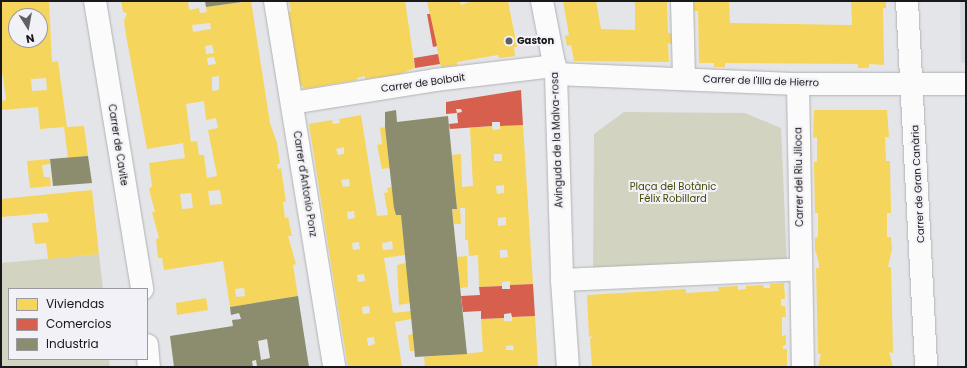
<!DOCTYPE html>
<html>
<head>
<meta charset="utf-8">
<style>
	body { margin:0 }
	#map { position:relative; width:967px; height:368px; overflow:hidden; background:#e4e5e9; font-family:Poppins,sans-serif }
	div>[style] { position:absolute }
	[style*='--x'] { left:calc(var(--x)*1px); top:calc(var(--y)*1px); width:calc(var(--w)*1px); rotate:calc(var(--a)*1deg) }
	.built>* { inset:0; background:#d6d8e0 }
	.green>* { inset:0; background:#d2d4c1 }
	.homes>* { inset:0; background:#f6d55c }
	.shops>* { inset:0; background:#d6604d }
	.industry>* { inset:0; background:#8c8c6e }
	.roads { filter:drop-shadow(0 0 1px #b1b2b4) drop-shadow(0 0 1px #b1b2b4) }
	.minor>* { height:22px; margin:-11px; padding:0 11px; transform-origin:11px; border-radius:11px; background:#fbfbfc }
	.dots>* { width:11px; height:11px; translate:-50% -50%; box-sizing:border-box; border:2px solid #f1f1f7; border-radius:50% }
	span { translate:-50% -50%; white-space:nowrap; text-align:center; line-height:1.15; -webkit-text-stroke:4px #f1f1f7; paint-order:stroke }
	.poi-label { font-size:10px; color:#19191b; font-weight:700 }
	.left { translate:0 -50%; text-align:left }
	.street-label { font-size:10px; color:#19191b }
	.park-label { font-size:10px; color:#474b06 }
	.frame { position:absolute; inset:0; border:2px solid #19191b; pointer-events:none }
	.legend { position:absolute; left:8px; top:288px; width:140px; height:72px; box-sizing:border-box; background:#f1f1f7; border:1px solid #9b9b9f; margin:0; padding:5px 7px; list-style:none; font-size:12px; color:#19191b }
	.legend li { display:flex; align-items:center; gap:8px; height:20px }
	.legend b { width:20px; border:1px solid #9b9b9f }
	.north { position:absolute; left:8px; top:8px; width:40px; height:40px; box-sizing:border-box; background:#f1f1f7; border:1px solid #9b9b9f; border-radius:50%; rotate:169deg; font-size:11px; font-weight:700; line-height:16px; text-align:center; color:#19191b }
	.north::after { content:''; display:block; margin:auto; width:14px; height:18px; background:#606063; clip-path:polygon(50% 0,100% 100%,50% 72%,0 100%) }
</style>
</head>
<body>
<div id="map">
	<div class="built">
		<div style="clip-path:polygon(960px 1px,966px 1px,966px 63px,961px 63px)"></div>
	</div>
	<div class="green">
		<div style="clip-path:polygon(624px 112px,745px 113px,781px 128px,787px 266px,593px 275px,594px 134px)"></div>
		<div style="clip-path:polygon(99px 254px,103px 289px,9px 289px,9px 359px,109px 359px,110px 367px,1px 367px,1px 263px)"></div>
	</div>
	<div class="homes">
		<div style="clip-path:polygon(evenodd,1px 1px,49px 1px,52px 62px,58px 61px,67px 127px,84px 126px,88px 156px,68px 158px,64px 127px,40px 129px,38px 107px,1px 110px,1px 101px,6px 100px,3px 76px,1px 76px,1px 1px,16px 16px,40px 16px,40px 40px,16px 40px,16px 16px,1px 1px,46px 78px,47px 90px,32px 91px,31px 79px,46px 78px)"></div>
		<div style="clip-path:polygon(evenodd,121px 1px,188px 1px,189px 10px,199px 8px,200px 13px,207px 12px,206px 7px,251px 1px,270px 123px,277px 143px,280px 164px,277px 164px,278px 169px,281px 168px,286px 202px,283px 202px,285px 218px,288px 217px,292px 236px,288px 236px,296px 264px,293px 265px,298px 296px,230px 307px,223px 261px,164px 270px,162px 258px,158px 258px,156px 239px,159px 238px,152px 212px,155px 212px,149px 189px,152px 186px,149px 163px,185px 158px,183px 143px,147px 149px,126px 35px,124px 21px,127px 13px,123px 12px,121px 1px,210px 23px,211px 29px,193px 32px,192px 25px,210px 23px,121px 1px,212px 45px,214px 53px,206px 54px,205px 46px,212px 45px,121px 1px,214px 57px,216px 64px,208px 65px,207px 58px,214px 57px,121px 1px,219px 76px,219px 90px,212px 91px,212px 77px,219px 76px,121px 1px,204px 101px,206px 120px,216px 118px,218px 128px,208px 130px,217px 176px,207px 178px,204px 155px,199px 155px,197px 141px,191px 142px,186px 104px,204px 101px,121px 1px,220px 190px,222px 204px,210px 205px,208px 191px,220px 190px,121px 1px,191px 193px,193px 208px,182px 209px,180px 194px,191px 193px,121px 1px,244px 288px,245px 296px,236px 297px,235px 289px,244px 288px)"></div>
		<div style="clip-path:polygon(289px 1px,405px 1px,415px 68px,397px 75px,365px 79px,365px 76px,357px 78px,357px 80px,303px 89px,303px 86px,300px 87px,288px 12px,291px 11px)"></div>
		<div style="clip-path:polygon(427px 1px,460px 1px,461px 5px,472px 1px,508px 1px,517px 47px,514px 47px,515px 56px,499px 58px,498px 55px,457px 62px,457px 65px,441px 67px)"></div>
		<div style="clip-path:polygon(563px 1px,596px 1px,601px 29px,635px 30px,635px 3px,632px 1px,667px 1px,668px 33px,672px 33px,672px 44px,668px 43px,669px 62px,574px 61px,571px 45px,567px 46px,565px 36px,569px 35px)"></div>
		<div style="clip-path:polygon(698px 1px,729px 1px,730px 23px,847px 25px,852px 25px,851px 1px,886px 1px,886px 8px,883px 8px,884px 65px,869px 64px,869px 68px,858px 68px,858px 64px,725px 63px,725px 67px,714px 67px,714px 63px,699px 63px,698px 11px,694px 11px,694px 3px)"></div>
		<div style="clip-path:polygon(814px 110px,887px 110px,889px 137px,885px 137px,886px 161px,890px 161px,891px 213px,887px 213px,887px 237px,891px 237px,892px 249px,888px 267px,891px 267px,893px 353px,889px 352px,893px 367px,818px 367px,821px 354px,818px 354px,816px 268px,819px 268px,819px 264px,815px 249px,815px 238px,818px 237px,818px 213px,815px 213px,814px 162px,817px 162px,817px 137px,813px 138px)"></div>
		<div style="clip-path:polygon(evenodd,361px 115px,377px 216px,388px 215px,384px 193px,388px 192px,387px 188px,392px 187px,396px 215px,401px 215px,405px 255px,384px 258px,393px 313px,411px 311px,411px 319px,395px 322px,402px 367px,348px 367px,334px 283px,309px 124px,332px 120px,333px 124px,340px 123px,339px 119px,361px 115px,344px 147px,344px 154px,338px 155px,336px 149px,344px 147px,361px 115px,349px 179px,350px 186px,343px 187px,341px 180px,349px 179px,361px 115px,354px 211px,355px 218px,348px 219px,347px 212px,354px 211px,361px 115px,392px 241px,393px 249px,383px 250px,382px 243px,392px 241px,361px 115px,359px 242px,360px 249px,353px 250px,352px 243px,359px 242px,361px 115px,364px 274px,365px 281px,358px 282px,357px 275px,364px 274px,361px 115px,369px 306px,370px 313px,363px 314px,362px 307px,369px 306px,361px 115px,374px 337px,375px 344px,368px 346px,367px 338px,374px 337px)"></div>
		<div style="clip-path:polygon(evenodd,523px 125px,533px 284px,510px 285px,510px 281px,502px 282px,502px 286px,479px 287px,478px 255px,469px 256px,468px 240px,465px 240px,465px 208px,460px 208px,461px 224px,454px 224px,452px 209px,457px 209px,452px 155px,461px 154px,462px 187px,473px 186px,470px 128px,492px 126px,493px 130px,500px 129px,500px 126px,523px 125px,494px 154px,502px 154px,502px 161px,494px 161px,494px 154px,523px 125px,504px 185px,504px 193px,497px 194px,496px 186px,504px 185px,523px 125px,506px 217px,506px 225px,498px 226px,498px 218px,506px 217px,523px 125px,500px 250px,507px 250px,508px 257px,500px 258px,500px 250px)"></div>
		<div style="clip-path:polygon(385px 127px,390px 168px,382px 169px,377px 145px,382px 144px,380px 128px)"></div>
		<div style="clip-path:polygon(50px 159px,50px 164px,42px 165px,44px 177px,50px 177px,51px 186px,30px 188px,27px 161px)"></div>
		<div style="clip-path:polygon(92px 190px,99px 254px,48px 259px,46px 243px,35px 244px,32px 223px,49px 222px,47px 213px,1px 217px,1px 199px)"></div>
		<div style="clip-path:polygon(467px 256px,468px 287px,460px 288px,457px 257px)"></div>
		<div style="clip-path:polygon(406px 263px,410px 303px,399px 305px,397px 265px)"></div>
		<div style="clip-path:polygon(784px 283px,785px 299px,781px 299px,781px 306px,785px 306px,786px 317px,782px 317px,782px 336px,786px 335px,786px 345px,783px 346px,783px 349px,787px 349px,787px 367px,592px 367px,590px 339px,593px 336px,589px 337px,587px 295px,686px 289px,686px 293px,719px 291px,718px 287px,738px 286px,738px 290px,746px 289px,746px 286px,763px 285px,764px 288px,770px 288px,770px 284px)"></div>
		<div style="clip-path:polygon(206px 298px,208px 310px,177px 315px,176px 303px)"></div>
		<div style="clip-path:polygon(evenodd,535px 316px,538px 367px,419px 367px,425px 365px,424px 357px,483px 352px,481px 319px,504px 318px,504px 321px,512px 321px,512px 317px,535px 316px,513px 345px,514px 350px,506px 350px,506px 346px,513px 345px)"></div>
		<div style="clip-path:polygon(413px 334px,414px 351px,410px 351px,408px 335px)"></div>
	</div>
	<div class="shops">
		<div style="clip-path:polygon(427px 14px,430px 14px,437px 46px,433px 47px)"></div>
		<div style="clip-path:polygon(438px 54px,440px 64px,415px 68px,414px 58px)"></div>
		<div style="clip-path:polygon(evenodd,521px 90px,523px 125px,500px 126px,500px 122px,492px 122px,492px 126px,450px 129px,449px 124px,458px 123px,457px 113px,446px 114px,446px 102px,521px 90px,456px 109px,461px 109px,462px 112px,457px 113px,456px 109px)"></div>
		<div style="clip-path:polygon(533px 284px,535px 316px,512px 317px,511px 313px,504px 314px,504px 318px,481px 319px,481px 311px,463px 312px,461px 296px,480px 295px,479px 287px,502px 286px,502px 289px,510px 289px,510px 285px)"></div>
	</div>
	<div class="industry">
		<div style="clip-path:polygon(205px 1px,242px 1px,242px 2px,206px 7px)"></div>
		<div style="clip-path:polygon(396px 110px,397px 122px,448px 116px,457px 209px,452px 209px,467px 354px,415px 357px,401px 215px,396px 215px,394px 208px,385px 127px,385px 112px)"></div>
		<div style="clip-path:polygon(88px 156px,92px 183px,53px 186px,50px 159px)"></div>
		<div style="clip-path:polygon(evenodd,298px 296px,309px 367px,264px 367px,257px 366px,256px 360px,252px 361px,253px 367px,174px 367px,170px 336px,233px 326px,232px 320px,241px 319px,239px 313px,231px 315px,230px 307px,298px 296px,267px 339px,270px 358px,261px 360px,258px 341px,267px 339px)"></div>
	</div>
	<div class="roads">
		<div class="minor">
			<div style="--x:95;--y:1;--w:292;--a:80.7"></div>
			<div style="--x:275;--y:1;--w:371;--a:80.8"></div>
			<div style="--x:542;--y:1;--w:74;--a:79.1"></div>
			<div style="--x:556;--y:74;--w:206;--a:88.3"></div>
			<div style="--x:562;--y:280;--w:87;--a:86.1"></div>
			<div style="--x:682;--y:1;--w:77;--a:88.5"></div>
			<div style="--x:907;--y:1;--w:366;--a:87"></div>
			<div style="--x:556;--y:74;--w:242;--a:2.4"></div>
			<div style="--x:798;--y:84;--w:168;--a:0"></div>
			<div style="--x:798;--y:84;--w:283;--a:89"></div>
			<div style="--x:292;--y:103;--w:145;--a:-9.1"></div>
			<div style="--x:435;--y:80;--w:121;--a:-6.7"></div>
			<div style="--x:562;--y:280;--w:239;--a:-2.6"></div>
			<div style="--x:147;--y:345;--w:22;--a:85"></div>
		</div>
	</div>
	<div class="dots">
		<div style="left:509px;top:41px;background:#606063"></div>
	</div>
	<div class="poi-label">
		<span class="left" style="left:517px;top:41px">Gaston</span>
	</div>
	<div class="street-label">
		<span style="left:761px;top:81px;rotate:2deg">Carrer de l'Illa de Hierro</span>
		<span style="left:423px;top:83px;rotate:-8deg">Carrer de Bolbait</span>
		<span style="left:557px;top:140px;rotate:-92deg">Avinguda de la Malva-rosa</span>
		<span style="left:118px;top:145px;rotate:81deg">Carrer de Cavite</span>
		<span style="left:799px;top:177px;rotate:-91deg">Carrer del Riu Jiloca</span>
		<span style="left:305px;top:184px;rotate:81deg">Carrer d'Antonio Ponz</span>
		<span style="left:918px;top:184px;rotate:-93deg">Carrer de Gran Canària</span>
	</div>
	<div class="park-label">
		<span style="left:673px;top:192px">Plaça del Botànic<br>Félix Robillard</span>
	</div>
	<div class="frame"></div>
	<ul class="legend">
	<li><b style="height:11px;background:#f6d55c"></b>Viviendas</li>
	<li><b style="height:11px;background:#d6604d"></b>Comercios</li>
	<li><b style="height:11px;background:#8c8c6e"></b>Industria</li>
	</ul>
	<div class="north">N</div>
</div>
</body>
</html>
